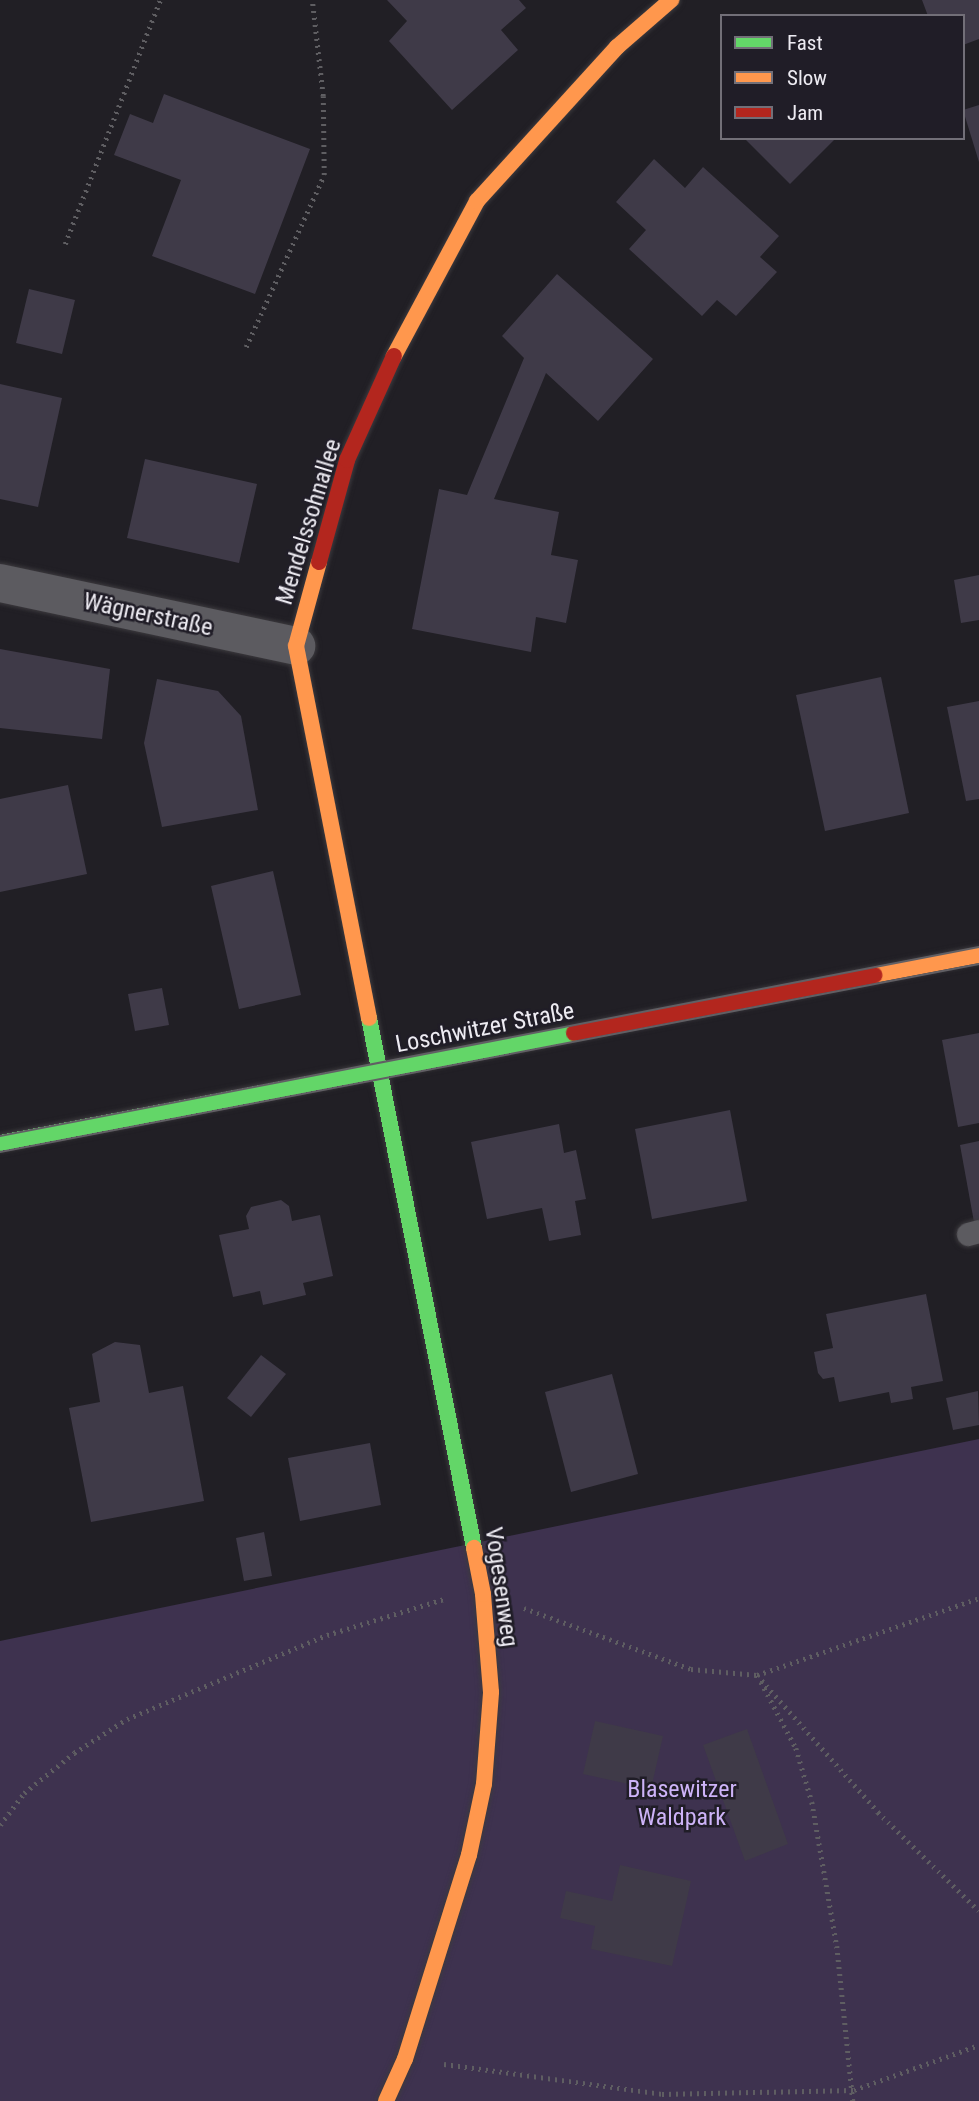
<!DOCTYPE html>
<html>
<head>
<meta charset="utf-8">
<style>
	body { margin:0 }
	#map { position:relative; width:979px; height:2101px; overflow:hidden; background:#211f25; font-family:"Roboto Condensed",sans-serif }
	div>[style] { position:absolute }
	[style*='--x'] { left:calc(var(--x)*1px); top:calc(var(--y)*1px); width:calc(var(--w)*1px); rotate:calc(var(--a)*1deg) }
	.green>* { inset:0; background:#3e324f }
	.building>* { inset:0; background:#3f3a48 }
	.path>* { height:4.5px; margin-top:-2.25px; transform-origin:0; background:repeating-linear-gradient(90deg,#5f5e62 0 2px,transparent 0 7px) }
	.roads { filter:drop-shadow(0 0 2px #3c3a3e) drop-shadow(0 0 2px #3c3a3e) }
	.lane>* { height:23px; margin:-11.5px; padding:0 11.5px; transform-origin:11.5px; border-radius:11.5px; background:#5c5b60 }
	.street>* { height:38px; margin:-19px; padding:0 19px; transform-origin:19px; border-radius:19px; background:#5c5b60 }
	.fast>* { height:16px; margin:-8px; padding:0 8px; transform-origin:8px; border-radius:8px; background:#63d668 }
	.slow>* { height:16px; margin:-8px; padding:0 8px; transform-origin:8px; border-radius:8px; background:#ff974d }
	.jam>* { height:16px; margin:-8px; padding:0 8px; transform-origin:8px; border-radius:8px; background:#b3261e }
	.tram>* { height:2px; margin:-1px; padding:0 1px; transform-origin:1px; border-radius:1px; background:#615f64 }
	span { translate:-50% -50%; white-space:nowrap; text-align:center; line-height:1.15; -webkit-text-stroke:5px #201d27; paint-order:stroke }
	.street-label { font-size:24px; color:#edebf2 }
	.park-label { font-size:24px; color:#cdb3f8 }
	.legend { position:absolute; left:720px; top:14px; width:245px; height:126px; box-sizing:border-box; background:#201d27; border:2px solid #726f78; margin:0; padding:9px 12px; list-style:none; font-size:21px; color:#edebf2 }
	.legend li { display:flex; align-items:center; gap:14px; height:35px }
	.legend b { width:35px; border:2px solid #726f78 }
</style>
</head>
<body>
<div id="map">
	<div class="green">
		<div style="clip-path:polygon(979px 1439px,979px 2101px,0 2101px,0 1641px)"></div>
	</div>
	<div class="building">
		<div style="clip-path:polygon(387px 0,519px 0,526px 8px,501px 30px,518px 50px,452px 110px,389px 41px,407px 21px)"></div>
		<div style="clip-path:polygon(922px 0,979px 0,979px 39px,963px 45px,963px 16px,928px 16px)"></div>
		<div style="clip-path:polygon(164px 94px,310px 149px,255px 294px,152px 256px,181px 180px,114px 155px,130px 114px,153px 123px)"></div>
		<div style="clip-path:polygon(979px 105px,979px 162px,963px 110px)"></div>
		<div style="clip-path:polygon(744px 138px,836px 138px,790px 184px)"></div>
		<div style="clip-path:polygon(654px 159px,685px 188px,703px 167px,779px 236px,760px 257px,777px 272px,736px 316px,717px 300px,702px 316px,629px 249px,646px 230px,616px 202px)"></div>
		<div style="clip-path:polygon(557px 274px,653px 359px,598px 421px,546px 373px,494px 499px,559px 512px,551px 555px,578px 560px,566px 623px,536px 617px,531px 652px,412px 629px,439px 489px,467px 495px,524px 358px,502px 336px)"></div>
		<div style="clip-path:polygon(29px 289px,75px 300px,62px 354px,16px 343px)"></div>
		<div style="clip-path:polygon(0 384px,62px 398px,38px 507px,0 499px)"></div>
		<div style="clip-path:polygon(145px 459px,257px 484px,239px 563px,127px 538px)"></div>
		<div style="clip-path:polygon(979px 575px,979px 620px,961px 623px,954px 580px)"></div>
		<div style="clip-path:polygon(0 649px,110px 669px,102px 739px,0 728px)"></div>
		<div style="clip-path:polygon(881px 677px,909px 813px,825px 831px,796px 695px)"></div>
		<div style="clip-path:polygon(157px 679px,218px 691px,241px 716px,258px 810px,162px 827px,144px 743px)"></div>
		<div style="clip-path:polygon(979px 701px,979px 799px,966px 801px,947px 707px)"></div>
		<div style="clip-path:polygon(68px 785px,87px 874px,0 892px,0 799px)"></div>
		<div style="clip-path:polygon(273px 871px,301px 995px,239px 1009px,211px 886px)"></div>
		<div style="clip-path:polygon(162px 988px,169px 1025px,135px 1031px,128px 994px)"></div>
		<div style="clip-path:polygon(979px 1033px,979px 1123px,958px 1127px,942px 1040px)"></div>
		<div style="clip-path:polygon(730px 1110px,747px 1201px,652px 1219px,635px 1129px)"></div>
		<div style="clip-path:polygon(559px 1124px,564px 1153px,576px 1150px,586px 1199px,575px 1201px,581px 1235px,549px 1241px,542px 1208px,487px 1219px,471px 1142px)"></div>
		<div style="clip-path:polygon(979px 1141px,979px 1221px,974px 1222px,960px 1145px)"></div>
		<div style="clip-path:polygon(281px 1200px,289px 1206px,292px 1221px,320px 1215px,333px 1276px,303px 1283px,306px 1295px,263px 1305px,260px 1291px,233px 1297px,219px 1235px,249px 1229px,246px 1216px,251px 1207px)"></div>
		<div style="clip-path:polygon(926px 1294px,943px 1381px,911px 1387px,913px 1399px,891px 1403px,889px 1392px,839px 1402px,834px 1377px,823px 1379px,818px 1373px,814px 1352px,833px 1348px,826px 1314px)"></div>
		<div style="clip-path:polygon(115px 1342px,140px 1345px,149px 1393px,183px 1386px,204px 1501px,91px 1522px,69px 1408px,100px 1402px,92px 1354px)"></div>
		<div style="clip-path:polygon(261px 1355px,286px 1374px,251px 1417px,227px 1398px)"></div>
		<div style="clip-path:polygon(612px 1374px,638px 1474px,571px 1492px,545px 1392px)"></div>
		<div style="clip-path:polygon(978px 1391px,979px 1425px,953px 1430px,946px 1398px)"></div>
		<div style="clip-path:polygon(370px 1443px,381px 1505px,300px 1521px,288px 1458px)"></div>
		<div style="clip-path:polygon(264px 1532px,272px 1576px,244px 1581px,236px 1538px)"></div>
		<div style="clip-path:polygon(595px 1721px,663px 1736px,651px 1789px,583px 1774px)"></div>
		<div style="clip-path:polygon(747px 1729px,788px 1844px,745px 1861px,703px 1745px)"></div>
		<div style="clip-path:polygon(620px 1865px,691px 1881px,672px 1966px,591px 1949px,595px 1926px,560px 1918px,566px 1891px,612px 1901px)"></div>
	</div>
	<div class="path">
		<div style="--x:65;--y:244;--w:262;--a:-68.7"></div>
		<div style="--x:246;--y:347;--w:189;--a:-65.6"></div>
		<div style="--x:324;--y:175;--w:79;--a:-90.7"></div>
		<div style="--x:323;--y:96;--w:97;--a:-96.5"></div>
		<div style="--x:524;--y:1608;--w:178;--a:20.1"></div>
		<div style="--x:691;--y:1669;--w:66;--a:5.2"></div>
		<div style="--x:757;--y:1675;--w:183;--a:48.5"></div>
		<div style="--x:878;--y:1812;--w:141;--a:44.4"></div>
		<div style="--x:757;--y:1675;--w:235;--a:-19.1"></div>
		<div style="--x:761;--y:1682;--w:75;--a:62.1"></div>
		<div style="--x:796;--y:1748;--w:56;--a:73.5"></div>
		<div style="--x:812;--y:1802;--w:146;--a:80.2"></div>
		<div style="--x:837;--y:1946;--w:156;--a:84.1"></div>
		<div style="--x:0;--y:1825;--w:40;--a:-53"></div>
		<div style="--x:24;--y:1793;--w:64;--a:-38.7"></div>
		<div style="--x:74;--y:1753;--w:63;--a:-32.7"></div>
		<div style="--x:127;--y:1719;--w:217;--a:-22.8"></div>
		<div style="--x:327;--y:1635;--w:122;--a:-17.1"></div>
		<div style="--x:444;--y:2064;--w:220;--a:7.8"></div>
		<div style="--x:662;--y:2094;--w:192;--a:-1.2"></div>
		<div style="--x:854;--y:2090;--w:133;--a:-19.8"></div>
	</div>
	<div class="roads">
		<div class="lane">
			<div style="--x:968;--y:1234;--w:11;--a:-15"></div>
		</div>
		<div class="street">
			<div style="--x:0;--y:583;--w:303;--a:12"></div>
		</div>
		<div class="fast">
			<div style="--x:369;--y:1018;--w:540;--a:78.79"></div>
			<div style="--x:0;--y:1143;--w:584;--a:-10.85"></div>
		</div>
		<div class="slow">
			<div style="--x:394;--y:356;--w:176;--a:-61.8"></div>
			<div style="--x:477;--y:201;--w:208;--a:-47.7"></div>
			<div style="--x:617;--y:47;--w:72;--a:-41"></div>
			<div style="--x:319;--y:562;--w:87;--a:105.3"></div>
			<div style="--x:296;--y:646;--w:379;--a:78.9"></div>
			<div style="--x:874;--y:975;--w:107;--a:-10.8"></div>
			<div style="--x:386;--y:2101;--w:46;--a:-65.7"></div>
			<div style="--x:405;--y:2059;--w:214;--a:-72.6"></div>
			<div style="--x:469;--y:1855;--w:73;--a:-78.1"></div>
			<div style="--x:484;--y:1784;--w:92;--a:-85.6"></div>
			<div style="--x:491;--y:1692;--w:98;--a:-94.7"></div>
			<div style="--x:483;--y:1594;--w:47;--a:-101.1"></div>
		</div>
		<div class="jam">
			<div style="--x:319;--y:562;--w:106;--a:-74.6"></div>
			<div style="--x:347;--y:460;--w:114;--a:-65.7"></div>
			<div style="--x:574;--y:1033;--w:306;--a:-10.9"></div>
		</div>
	</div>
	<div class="tram">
		<div style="--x:0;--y:1136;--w:997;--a:-10.93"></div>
		<div style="--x:0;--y:1152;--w:997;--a:-10.87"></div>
	</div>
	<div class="street-label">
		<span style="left:309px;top:522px;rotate:-73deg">Mendelssohnallee</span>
		<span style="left:148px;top:615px;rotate:12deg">Wägnerstraße</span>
		<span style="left:485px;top:1028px;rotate:-11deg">Loschwitzer Straße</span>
		<span style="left:501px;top:1587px;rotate:82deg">Vogesenweg</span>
	</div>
	<div class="park-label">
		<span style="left:682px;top:1804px">Blasewitzer<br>Waldpark</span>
	</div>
	<ul class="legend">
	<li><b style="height:9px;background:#63d668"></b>Fast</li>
	<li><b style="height:9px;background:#ff974d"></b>Slow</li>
	<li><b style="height:9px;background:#b3261e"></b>Jam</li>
	</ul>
</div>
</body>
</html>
